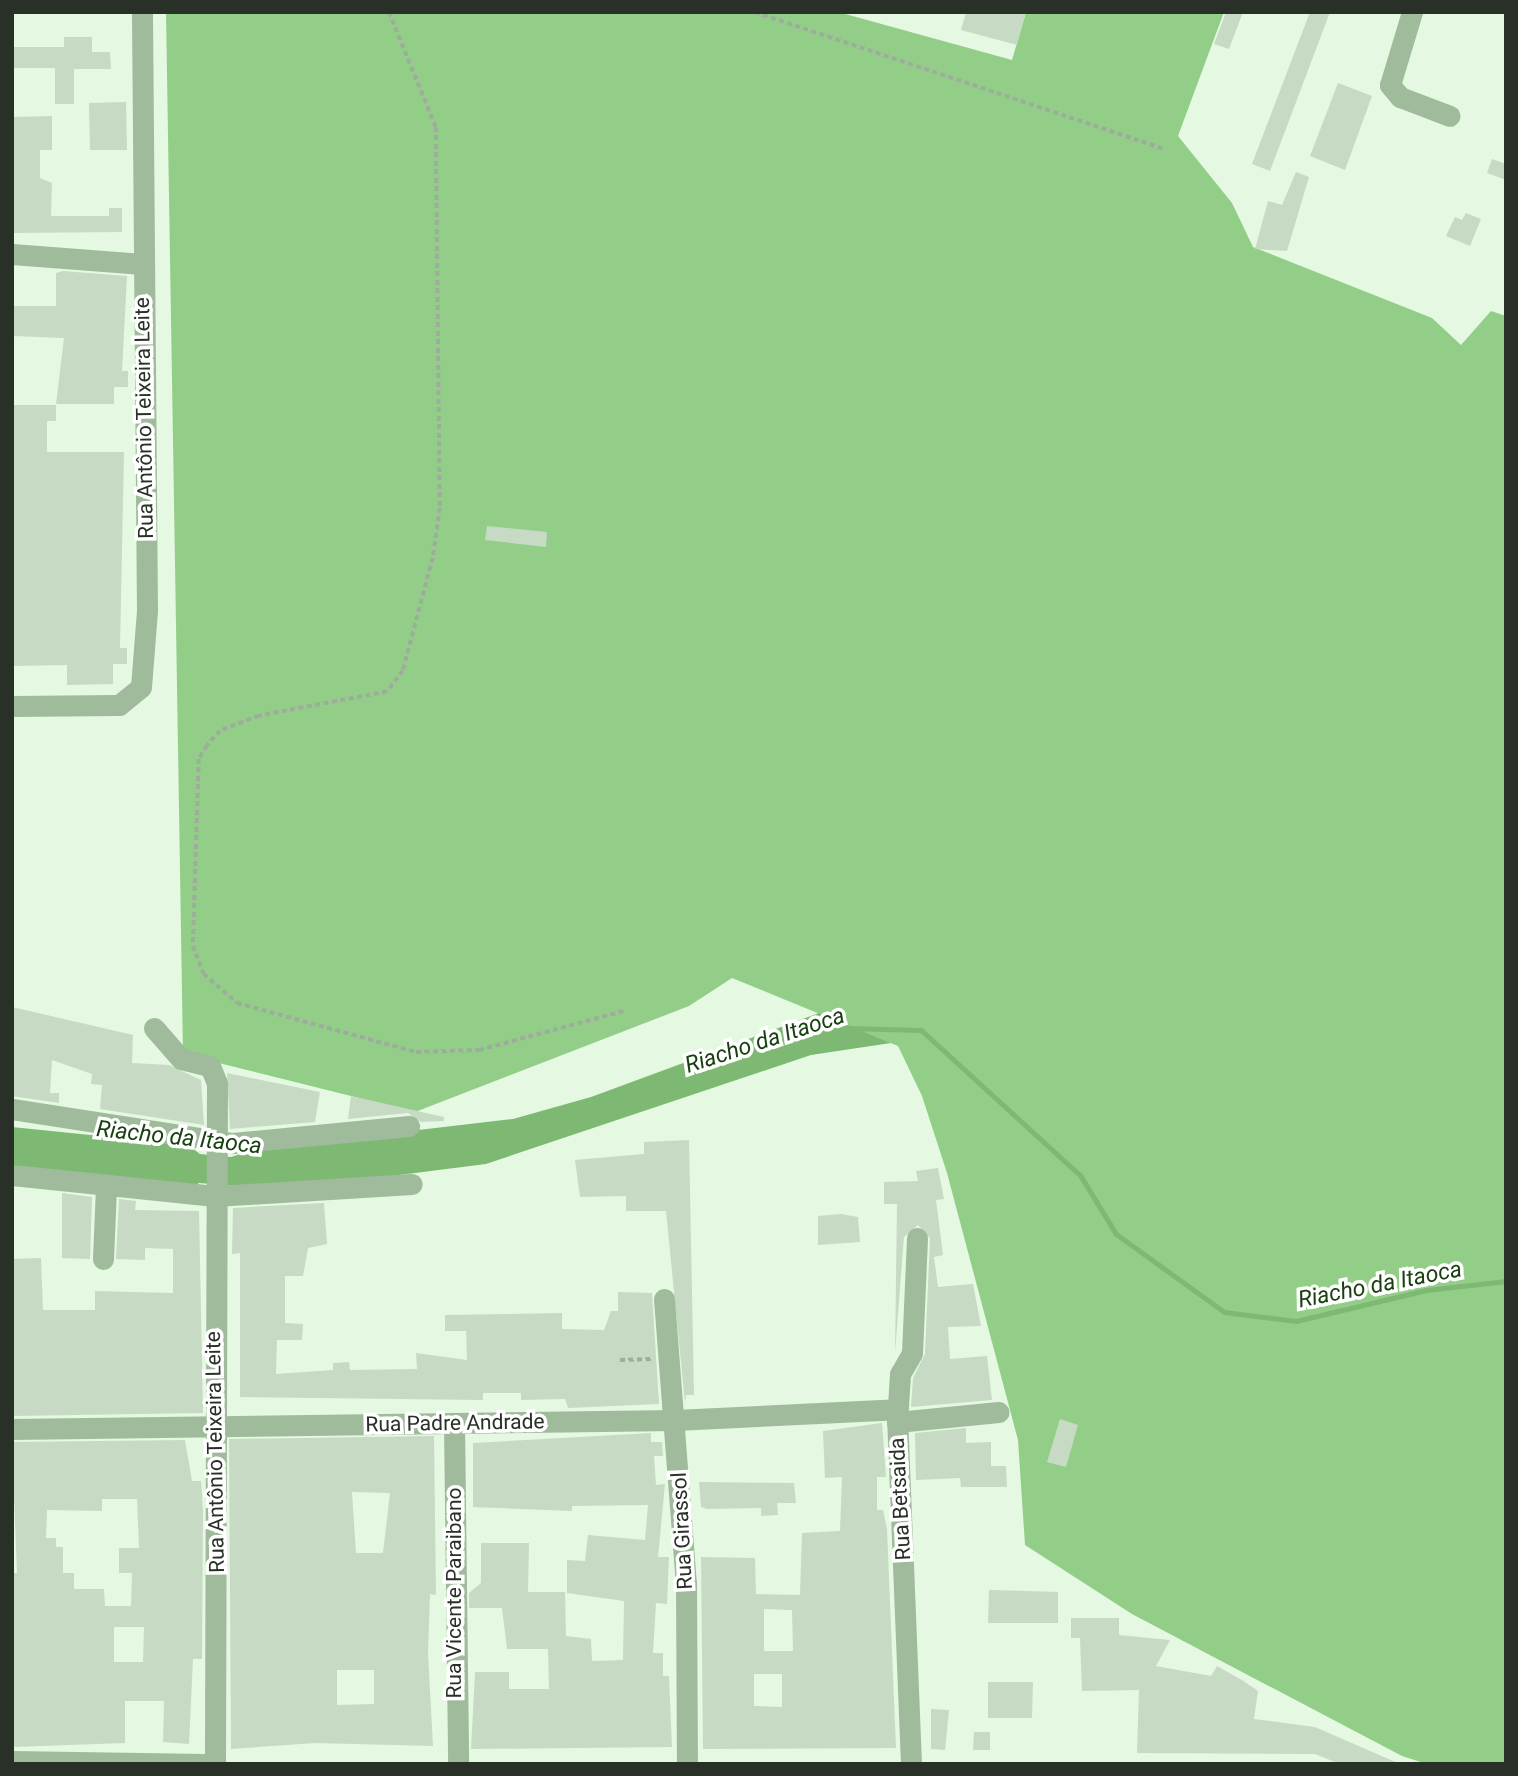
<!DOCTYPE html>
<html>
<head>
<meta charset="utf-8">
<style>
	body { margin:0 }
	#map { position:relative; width:1518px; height:1776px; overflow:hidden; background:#e5f8e2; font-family:Roboto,sans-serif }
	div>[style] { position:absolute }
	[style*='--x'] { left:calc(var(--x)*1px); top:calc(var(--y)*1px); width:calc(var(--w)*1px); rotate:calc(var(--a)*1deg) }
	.forest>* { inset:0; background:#92ce88 }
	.water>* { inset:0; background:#7eb974 }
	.stream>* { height:5px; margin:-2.5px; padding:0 2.5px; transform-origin:2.5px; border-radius:2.5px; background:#7eb974 }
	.building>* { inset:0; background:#c7dac4 }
	.path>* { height:3.5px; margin-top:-1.75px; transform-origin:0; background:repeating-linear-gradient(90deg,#9eac9b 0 5px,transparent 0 8.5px) }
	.minor>* { height:21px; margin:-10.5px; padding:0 10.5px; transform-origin:10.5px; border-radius:10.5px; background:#a0ba9c }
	span { translate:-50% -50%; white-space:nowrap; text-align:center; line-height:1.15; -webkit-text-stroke:7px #fff; paint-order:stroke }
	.street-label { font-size:21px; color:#283027 }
	.water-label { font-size:23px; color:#184011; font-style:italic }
	.frame { position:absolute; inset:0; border:14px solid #283027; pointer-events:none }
</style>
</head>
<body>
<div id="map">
	<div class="forest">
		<div style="clip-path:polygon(166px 12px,838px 12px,1012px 60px,1026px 12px,1224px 12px,1178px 136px,1232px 203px,1253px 247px,1432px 318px,1461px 345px,1491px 311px,1506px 316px,1506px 1764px,1427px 1764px,1402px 1756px,1132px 1614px,1025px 1545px,1018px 1440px,947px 1173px,922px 1096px,898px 1046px,732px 978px,689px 1006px,415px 1112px,183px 1054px)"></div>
	</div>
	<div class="water">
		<div style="clip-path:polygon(819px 1013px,891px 1043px,811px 1055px,486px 1164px,281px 1190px,199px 1183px,187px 1191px,12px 1167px,12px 1127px,188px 1145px,200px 1154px,231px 1157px,256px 1149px,513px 1119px,591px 1097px)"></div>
	</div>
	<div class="stream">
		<div style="--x:847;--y:1028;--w:74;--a:1.5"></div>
		<div style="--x:921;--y:1030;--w:215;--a:42.4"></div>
		<div style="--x:1080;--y:1175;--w:69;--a:58.6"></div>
		<div style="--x:1116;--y:1234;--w:133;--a:35.8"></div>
		<div style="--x:1224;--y:1312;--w:73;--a:7.1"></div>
		<div style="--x:1296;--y:1321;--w:134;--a:-13.4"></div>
		<div style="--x:1426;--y:1290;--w:81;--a:-6.4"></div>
	</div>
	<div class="building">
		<div style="clip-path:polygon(966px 12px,1026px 12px,1017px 45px,961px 30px)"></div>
		<div style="clip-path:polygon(1226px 12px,1243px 12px,1229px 49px,1214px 44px)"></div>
		<div style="clip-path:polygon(1310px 12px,1330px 12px,1270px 171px,1252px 164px)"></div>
		<div style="clip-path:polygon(64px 37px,92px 37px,92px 52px,110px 52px,111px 69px,74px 69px,74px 104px,55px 104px,55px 68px,12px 68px,12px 47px,64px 47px)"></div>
		<div style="clip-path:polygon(1338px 83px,1372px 96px,1345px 170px,1310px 156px)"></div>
		<div style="clip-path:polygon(126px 102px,127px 150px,90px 150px,89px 103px)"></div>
		<div style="clip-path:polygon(52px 116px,52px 150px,40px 150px,40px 178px,52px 183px,51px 216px,109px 216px,109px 208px,122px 208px,122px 232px,12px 233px,12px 117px)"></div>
		<div style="clip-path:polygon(1492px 159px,1506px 164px,1506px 180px,1487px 173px)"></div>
		<div style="clip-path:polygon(1296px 172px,1309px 177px,1287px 251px,1255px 249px,1268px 201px,1282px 205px)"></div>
		<div style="clip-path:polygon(1466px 213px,1481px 219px,1470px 246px,1446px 236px,1455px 217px,1462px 220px)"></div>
		<div style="clip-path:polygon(63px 271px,127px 276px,122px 371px,128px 371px,128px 387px,114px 387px,114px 404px,56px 404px,64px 338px,12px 336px,12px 306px,56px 306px,56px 273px)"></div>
		<div style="clip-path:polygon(12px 405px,56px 405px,56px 421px,47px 421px,47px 452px,124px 452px,120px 648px,127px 648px,127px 664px,113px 664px,113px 684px,67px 685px,67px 665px,12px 666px)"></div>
		<div style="clip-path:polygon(487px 526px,547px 532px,546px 547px,485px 540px)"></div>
		<div style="clip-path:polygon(12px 1007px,133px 1035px,132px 1063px,169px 1065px,201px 1080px,204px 1125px,100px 1109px,102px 1085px,91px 1084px,92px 1074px,52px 1060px,50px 1093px,59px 1093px,59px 1103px,12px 1096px)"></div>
		<div style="clip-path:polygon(227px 1073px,320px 1092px,315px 1122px,230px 1129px)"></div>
		<div style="clip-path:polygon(351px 1096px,444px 1117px,444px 1121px,421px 1122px,408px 1113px,348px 1119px)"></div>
		<div style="clip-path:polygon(689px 1140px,694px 1395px,686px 1395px,685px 1403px,666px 1211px,626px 1211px,626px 1196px,580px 1197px,575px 1160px,644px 1154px,644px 1142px)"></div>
		<div style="clip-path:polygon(938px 1168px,944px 1199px,936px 1200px,943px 1255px,934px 1257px,938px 1287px,973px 1284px,981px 1326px,948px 1327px,950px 1359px,987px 1356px,992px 1400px,911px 1407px,913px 1378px,925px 1354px,930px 1238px,918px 1225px,904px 1237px,895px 1353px,897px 1204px,884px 1204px,884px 1182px,918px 1181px,916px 1171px)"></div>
		<div style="clip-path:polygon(62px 1193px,92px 1197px,90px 1259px,62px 1258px)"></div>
		<div style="clip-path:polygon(119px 1199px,136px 1201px,135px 1210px,199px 1211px,203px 1413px,12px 1416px,12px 1259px,41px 1258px,43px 1310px,95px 1310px,95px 1291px,173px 1293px,173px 1249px,145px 1248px,145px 1260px,116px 1259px)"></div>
		<div style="clip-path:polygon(324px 1203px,327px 1244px,308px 1248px,303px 1276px,285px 1276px,285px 1323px,303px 1324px,302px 1340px,277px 1340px,276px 1374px,333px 1370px,333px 1363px,349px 1362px,350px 1370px,417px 1369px,416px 1353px,467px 1360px,466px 1331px,445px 1331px,445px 1315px,562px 1313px,562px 1329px,604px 1330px,611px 1311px,618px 1311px,618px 1292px,652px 1293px,659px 1404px,568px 1408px,565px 1399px,521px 1400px,521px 1393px,483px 1393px,483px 1400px,240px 1397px,240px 1253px,232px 1254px,233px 1208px)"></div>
		<div style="clip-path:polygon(841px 1214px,858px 1217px,860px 1242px,818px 1245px,818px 1216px)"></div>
		<div style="clip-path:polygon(1060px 1419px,1078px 1425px,1066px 1467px,1047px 1462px)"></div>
		<div style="clip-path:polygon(evenodd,882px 1423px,886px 1477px,877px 1477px,877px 1510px,883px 1510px,887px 1529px,896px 1748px,703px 1749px,701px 1557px,755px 1558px,756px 1594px,800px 1595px,802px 1533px,840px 1531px,842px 1477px,825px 1478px,823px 1431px,882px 1423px,764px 1609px,792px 1610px,793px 1651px,764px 1651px,764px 1609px,882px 1423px,754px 1674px,782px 1674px,782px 1707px,754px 1706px,754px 1674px)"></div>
		<div style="clip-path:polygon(966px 1428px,966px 1443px,991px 1442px,991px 1466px,1006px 1466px,1007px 1487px,961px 1487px,960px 1478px,916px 1480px,915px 1433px)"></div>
		<div style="clip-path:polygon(651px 1433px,651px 1442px,662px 1442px,663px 1456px,654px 1456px,656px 1485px,665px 1484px,658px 1557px,669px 1557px,667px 1604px,656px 1603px,653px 1653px,663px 1653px,663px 1676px,669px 1676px,672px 1747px,471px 1749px,475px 1672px,509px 1672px,509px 1689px,549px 1689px,548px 1649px,507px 1649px,502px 1608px,469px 1608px,469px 1593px,481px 1583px,481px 1543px,529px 1543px,528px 1592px,565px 1592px,566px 1636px,591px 1639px,592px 1661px,623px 1660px,624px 1601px,567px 1593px,567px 1560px,585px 1561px,588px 1535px,645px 1540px,648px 1505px,572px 1506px,572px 1511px,473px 1507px,473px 1443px)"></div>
		<div style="clip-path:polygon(evenodd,434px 1436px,436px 1595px,430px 1594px,428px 1653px,433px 1746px,315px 1743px,231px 1749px,229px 1439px,434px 1436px,352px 1492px,390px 1493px,383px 1553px,356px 1553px,352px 1492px,434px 1436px,337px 1670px,374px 1670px,374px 1704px,337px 1705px,337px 1670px)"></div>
		<div style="clip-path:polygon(evenodd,185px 1440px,192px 1481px,201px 1481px,203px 1510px,202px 1659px,193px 1659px,189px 1744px,163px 1742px,164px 1701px,125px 1701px,125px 1743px,12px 1747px,12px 1573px,17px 1573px,12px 1442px,185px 1440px,102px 1499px,137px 1499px,139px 1548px,119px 1548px,119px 1573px,132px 1573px,131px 1606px,105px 1606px,104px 1589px,74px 1589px,74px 1573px,63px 1573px,63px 1547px,56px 1547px,56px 1538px,46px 1538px,47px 1510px,102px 1511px,102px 1499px,185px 1440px,114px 1627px,144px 1627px,143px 1662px,114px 1662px,114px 1627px)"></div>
		<div style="clip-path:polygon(699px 1482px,794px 1483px,796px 1503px,777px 1503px,778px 1515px,761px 1516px,761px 1508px,707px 1509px,701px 1507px)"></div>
		<div style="clip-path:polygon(989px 1590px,1058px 1592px,1058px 1623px,988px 1623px)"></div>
		<div style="clip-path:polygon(1071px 1618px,1119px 1618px,1119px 1635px,1170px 1640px,1156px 1666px,1211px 1676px,1217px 1666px,1242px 1680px,1258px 1691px,1254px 1719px,1315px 1727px,1400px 1764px,1340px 1764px,1315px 1754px,1137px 1753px,1139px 1690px,1082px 1691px,1080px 1638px,1071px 1638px)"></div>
		<div style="clip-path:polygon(988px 1682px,1033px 1682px,1032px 1718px,988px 1718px)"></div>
		<div style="clip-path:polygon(931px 1709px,949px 1710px,945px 1750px,931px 1749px)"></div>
		<div style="clip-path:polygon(974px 1732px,990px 1732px,990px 1750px,973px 1750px)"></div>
	</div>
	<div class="path">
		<div style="--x:389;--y:12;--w:124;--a:67.8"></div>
		<div style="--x:436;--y:127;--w:381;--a:89.4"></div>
		<div style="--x:440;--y:508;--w:50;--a:98"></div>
		<div style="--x:433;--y:558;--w:117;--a:104.9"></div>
		<div style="--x:403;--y:671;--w:26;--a:127"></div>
		<div style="--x:387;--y:692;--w:130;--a:169.4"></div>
		<div style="--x:259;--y:716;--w:42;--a:159"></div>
		<div style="--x:220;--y:731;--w:20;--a:131"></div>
		<div style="--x:207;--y:746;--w:15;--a:122"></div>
		<div style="--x:199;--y:759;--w:187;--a:91.8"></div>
		<div style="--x:193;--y:946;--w:30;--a:69"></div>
		<div style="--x:204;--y:974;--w:44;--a:41.3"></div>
		<div style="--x:237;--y:1003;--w:186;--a:15.3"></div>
		<div style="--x:416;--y:1052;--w:63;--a:-1.8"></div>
		<div style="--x:479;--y:1050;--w:150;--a:-15.1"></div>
		<div style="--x:755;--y:12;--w:431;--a:18.5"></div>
		<div style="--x:620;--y:1360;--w:32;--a:-2"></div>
	</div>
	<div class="minor">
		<div style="--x:1412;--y:12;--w:76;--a:106.8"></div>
		<div style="--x:1390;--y:85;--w:16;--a:50"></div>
		<div style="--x:1400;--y:97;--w:53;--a:20.8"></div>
		<div style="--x:12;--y:254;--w:131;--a:4.4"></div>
		<div style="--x:12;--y:706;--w:107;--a:-0.5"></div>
		<div style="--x:119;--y:705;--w:28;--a:-39"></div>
		<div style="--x:141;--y:687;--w:76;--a:-85.5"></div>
		<div style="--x:147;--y:611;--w:599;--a:-90.48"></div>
		<div style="--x:154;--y:1028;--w:41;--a:48.9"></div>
		<div style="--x:181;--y:1059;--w:30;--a:14"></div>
		<div style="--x:210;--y:1066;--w:18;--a:68"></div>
		<div style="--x:217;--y:1083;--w:681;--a:90.17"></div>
		<div style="--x:12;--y:1109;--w:223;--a:8.8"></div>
		<div style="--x:232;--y:1143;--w:178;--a:-5.5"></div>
		<div style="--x:12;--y:1175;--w:204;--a:5.9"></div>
		<div style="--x:215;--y:1196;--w:197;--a:-3.5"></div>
		<div style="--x:103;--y:1259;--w:73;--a:-87.6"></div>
		<div style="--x:664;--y:1299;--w:284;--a:85.6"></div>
		<div style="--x:686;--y:1582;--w:182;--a:89.7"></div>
		<div style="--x:897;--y:1422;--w:102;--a:-5.6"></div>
		<div style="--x:454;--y:1423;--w:341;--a:89.3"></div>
		<div style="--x:12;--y:1429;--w:663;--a:-0.78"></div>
		<div style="--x:675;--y:1420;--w:222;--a:-2.8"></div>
		<div style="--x:12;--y:1761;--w:192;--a:0.9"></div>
		<div style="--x:911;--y:1764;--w:342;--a:-92.3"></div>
		<div style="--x:897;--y:1422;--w:48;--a:-86.4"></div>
		<div style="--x:900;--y:1374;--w:24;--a:-60"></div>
		<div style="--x:912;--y:1353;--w:115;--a:-87.5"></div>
	</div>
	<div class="street-label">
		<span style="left:144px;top:418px;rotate:-91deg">Rua Antônio Teixeira Leite</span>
		<span style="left:455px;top:1423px;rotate:-1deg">Rua Padre Andrade</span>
		<span style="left:215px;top:1452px;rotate:-91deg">Rua Antônio Teixeira Leite</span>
		<span style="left:900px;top:1499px;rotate:-93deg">Rua Betsaida</span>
		<span style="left:682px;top:1531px;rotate:-93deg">Rua Girassol</span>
		<span style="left:454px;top:1593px;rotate:-90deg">Rua Vicente Paraibano</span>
	</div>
	<div class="water-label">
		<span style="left:765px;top:1041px;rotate:-18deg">Riacho da Itaoca</span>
		<span style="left:179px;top:1138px;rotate:6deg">Riacho da Itaoca</span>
		<span style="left:1380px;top:1285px;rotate:-11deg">Riacho da Itaoca</span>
	</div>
	<div class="frame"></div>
</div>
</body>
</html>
